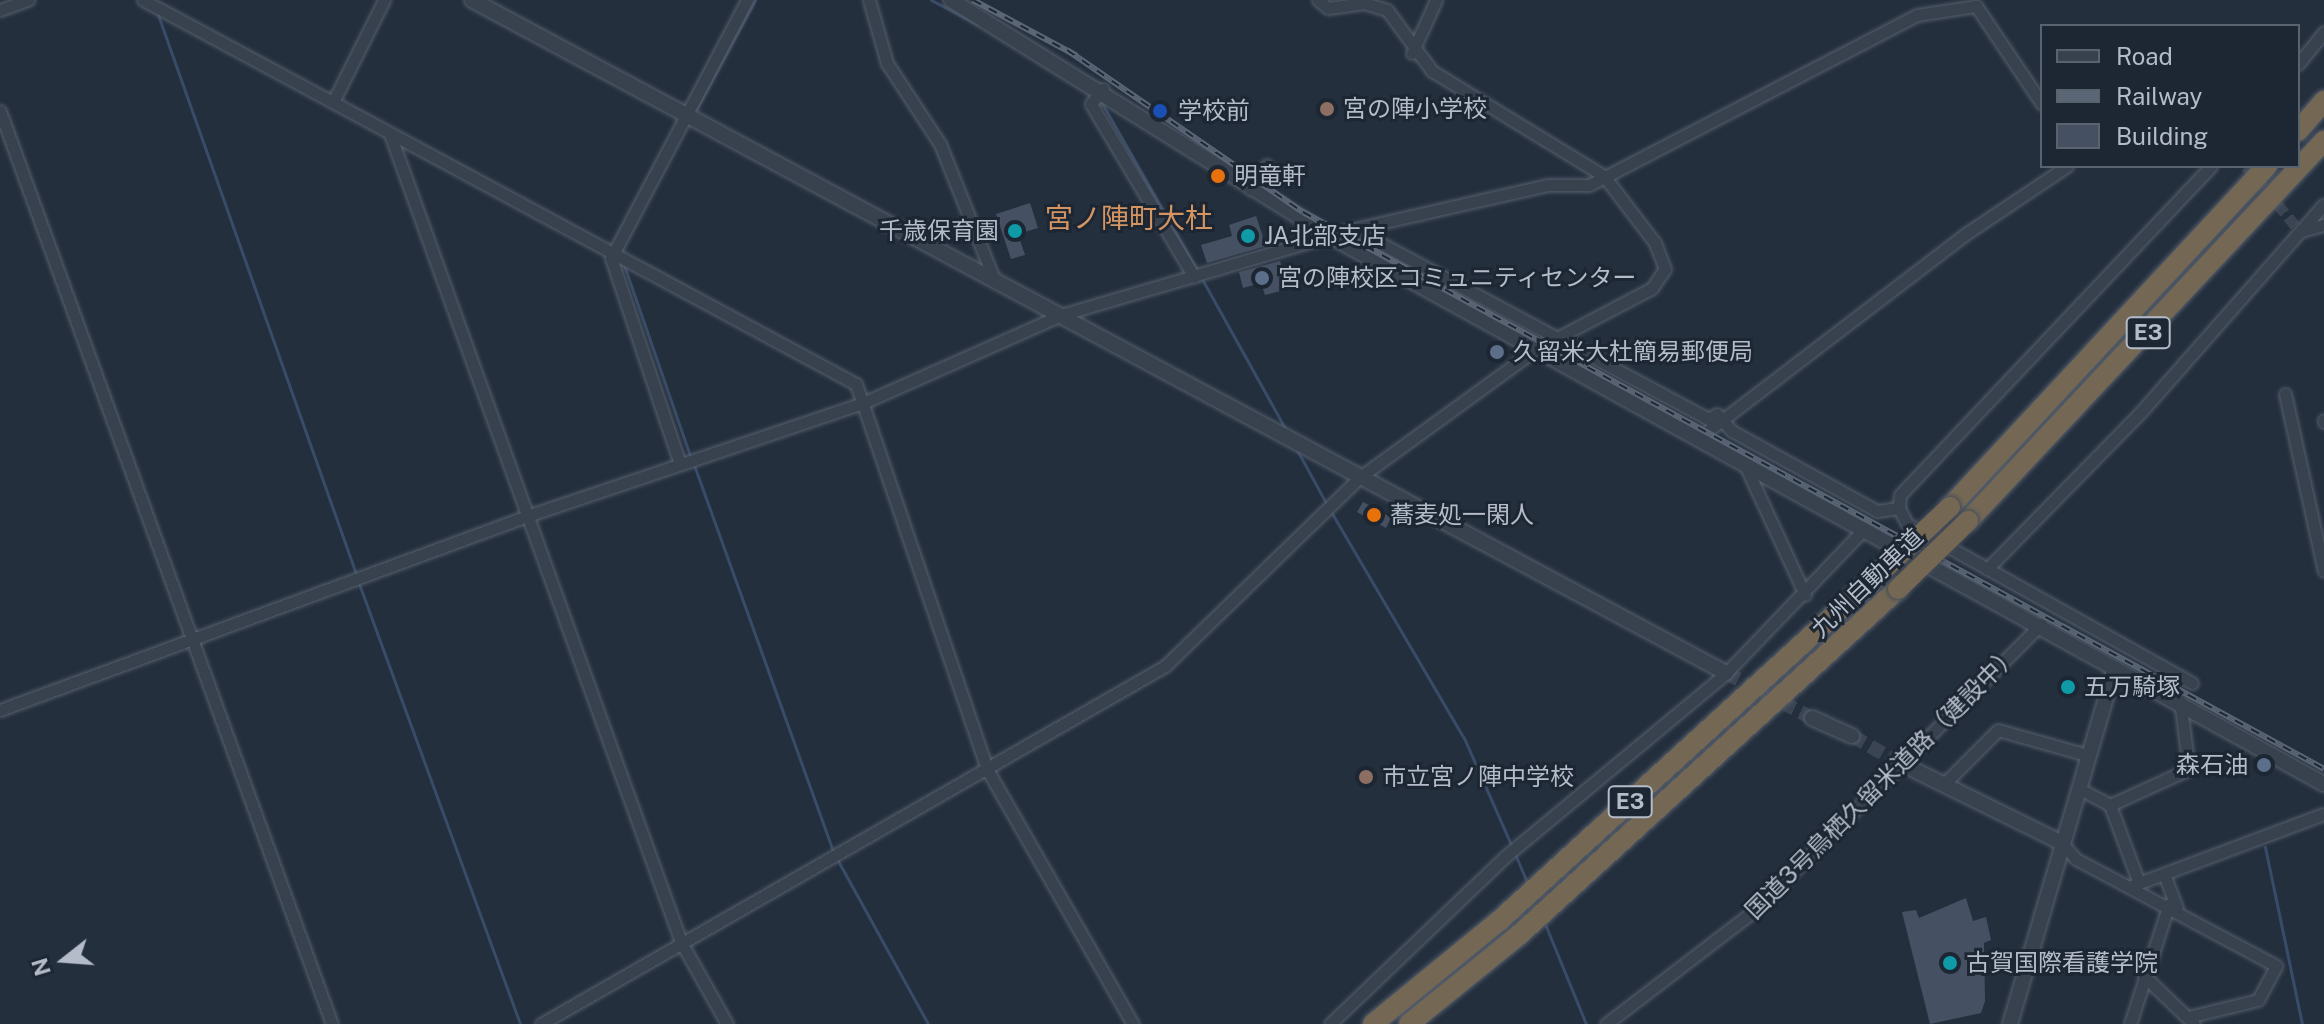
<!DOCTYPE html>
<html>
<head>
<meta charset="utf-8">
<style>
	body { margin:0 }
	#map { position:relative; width:2324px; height:1024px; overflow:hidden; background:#242f3e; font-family:"Public Sans","Noto Sans JP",sans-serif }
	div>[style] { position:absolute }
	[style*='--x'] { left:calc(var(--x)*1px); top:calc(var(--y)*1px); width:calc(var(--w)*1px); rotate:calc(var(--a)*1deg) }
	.stream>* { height:3px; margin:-1.5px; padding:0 1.5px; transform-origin:1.5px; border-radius:1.5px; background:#394c67 }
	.building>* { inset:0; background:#455162 }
	.minor-tunnel>* { height:11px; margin-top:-5.5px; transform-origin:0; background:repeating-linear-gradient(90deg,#3a4453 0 11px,transparent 0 16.5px) }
	.tertiary-tunnel>* { height:14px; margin-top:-7px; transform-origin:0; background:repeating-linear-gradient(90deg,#3a4453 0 14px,transparent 0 21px) }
	.roads { filter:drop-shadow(0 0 2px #565f6c) drop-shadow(0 0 2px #565f6c) }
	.minor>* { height:11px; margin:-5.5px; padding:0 5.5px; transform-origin:5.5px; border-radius:5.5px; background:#38414e }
	.tertiary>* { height:14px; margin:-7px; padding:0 7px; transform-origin:7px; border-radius:7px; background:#38414e }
	.motorway>* { height:20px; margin:-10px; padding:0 10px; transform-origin:10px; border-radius:10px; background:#746855 }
	.rail>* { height:6px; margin-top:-3px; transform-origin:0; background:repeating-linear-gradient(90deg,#1d2633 0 9px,#5a6575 0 18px); box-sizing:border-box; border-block:2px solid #5a6575 }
	.bridges { filter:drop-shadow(0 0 2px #434c59) drop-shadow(0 0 2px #434c59) }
	.motorway-bridge>* { height:20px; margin:-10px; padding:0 10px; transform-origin:10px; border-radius:10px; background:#746855 }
	.dots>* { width:22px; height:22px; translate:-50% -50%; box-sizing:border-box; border:4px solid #1d2633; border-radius:50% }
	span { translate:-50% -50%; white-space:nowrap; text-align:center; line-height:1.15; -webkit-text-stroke:6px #1d2633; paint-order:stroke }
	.shield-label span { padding:2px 6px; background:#1d2633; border:2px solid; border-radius:6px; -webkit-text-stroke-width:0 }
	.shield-label { font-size:22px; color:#b4bcc9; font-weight:700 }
	.poi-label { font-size:24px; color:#b4bcc9 }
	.left { translate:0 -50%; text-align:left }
	.right { translate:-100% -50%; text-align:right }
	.street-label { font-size:24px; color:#b4bcc9 }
	.quarter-label { font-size:28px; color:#d59563 }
	.legend { position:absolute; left:2040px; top:24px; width:260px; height:144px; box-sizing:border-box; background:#1d2633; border:2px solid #59626f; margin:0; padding:10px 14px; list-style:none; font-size:24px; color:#b4bcc9 }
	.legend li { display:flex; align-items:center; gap:16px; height:40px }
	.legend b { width:40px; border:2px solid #59626f }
	.north { position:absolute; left:24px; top:920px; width:80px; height:80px; -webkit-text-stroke:6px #1d2633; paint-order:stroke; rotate:253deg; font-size:22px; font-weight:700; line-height:32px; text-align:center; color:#b4bcc9 }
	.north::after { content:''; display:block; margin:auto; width:28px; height:36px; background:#b4bcc9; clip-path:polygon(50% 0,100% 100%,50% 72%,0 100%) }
</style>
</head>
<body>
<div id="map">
	<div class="stream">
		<div style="--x:931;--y:0;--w:52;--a:27.6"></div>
		<div style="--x:157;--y:12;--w:596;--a:70.5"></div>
		<div style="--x:1099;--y:98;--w:200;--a:60.4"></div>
		<div style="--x:696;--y:109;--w:124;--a:-61.6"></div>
		<div style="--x:624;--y:265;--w:204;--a:70.9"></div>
		<div style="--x:1202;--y:279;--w:173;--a:60.9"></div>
		<div style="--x:1297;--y:450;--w:60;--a:61.3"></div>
		<div style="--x:694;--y:465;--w:412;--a:70.2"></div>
		<div style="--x:1330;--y:510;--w:264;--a:59.6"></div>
		<div style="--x:1464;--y:738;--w:119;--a:66.2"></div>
		<div style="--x:358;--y:581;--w:472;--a:69.9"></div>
		<div style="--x:2265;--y:847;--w:181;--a:78.2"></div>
		<div style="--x:1515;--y:854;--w:33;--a:67"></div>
		<div style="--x:837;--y:859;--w:188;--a:61.1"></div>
		<div style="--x:1545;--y:924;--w:108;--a:67.7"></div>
	</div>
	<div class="building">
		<div style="clip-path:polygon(1030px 203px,1038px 228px,1018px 234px,1025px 255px,1011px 259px,996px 214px)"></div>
		<div style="clip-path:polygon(1256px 216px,1266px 246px,1207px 263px,1201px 245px,1232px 236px,1229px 225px)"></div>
		<div style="clip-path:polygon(1280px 261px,1288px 289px,1265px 295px,1261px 283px,1243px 288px,1239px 272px)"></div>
		<div style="clip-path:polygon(1363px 502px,1391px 517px,1386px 528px,1357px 512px)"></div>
		<div style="clip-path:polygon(1966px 898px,1973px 921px,1986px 917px,1991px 940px,1984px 943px,1985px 1001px,1981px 1013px,1930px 1024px,1902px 912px,1916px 910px,1919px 918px)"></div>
	</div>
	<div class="minor-tunnel">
		<div style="--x:2246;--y:166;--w:85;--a:50.3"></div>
	</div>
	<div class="tertiary-tunnel">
		<div style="--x:1726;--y:673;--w:97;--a:27.6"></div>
		<div style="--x:1852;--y:736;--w:51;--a:29.6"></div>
	</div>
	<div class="roads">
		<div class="minor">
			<div style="--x:143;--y:0;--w:810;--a:28.31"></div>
			<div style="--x:856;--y:384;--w:409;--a:71.2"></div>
			<div style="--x:988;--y:771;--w:292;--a:60.2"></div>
			<div style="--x:869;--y:0;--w:66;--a:74.1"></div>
			<div style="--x:887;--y:63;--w:97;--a:56.8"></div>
			<div style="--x:940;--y:144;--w:145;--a:68.2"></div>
			<div style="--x:0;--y:10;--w:30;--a:-20"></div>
			<div style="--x:1412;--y:53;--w:58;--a:-65.6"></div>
			<div style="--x:2298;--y:64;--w:41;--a:-50.9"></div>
			<div style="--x:1103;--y:89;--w:19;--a:129"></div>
			<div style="--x:1091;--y:104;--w:201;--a:59.2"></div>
			<div style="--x:334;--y:100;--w:112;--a:-63.4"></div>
			<div style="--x:0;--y:111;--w:971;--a:70.02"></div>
			<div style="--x:390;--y:134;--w:859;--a:70.19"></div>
			<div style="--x:681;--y:942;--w:94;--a:60.7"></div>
			<div style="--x:1250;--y:189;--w:29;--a:-55"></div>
			<div style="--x:1354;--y:229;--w:403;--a:28.2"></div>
			<div style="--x:1709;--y:419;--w:9;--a:-32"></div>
			<div style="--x:1717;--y:414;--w:23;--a:49"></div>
			<div style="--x:1732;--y:431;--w:166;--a:28.9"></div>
			<div style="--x:1877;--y:511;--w:22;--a:-8"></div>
			<div style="--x:2301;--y:231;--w:24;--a:-15"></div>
			<div style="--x:2285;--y:394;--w:181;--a:77.6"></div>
			<div style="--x:2324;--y:420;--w:2;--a:90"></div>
			<div style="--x:1700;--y:437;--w:332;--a:-37.4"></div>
			<div style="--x:1964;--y:235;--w:124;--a:-33.8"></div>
			<div style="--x:679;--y:461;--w:214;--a:-108.5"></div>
			<div style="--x:611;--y:258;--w:292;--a:-62.2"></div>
			<div style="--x:1745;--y:465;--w:143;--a:65.2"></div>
			<div style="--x:1987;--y:569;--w:219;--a:-45.6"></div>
			<div style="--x:2140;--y:413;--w:278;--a:-48.6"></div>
			<div style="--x:2192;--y:683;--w:326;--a:-150.8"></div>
			<div style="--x:1907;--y:524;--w:18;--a:-117"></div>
			<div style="--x:1899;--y:508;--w:13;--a:-86"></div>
			<div style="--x:1900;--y:495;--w:453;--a:-46.6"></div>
			<div style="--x:0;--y:710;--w:562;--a:-20.21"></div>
			<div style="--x:527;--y:516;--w:357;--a:-18.6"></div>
			<div style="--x:865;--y:402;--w:214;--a:-23.9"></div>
			<div style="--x:1061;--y:315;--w:305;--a:-16.4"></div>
			<div style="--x:1354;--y:229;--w:199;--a:-12.8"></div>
			<div style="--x:1548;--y:185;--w:41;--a:0"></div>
			<div style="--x:1589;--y:185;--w:369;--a:-27.4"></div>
			<div style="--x:1917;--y:15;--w:60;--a:-8.7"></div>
			<div style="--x:1976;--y:6;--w:118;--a:56"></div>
			<div style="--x:1944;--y:784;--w:76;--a:-45"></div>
			<div style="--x:1998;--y:730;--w:92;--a:15.7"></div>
			<div style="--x:2078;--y:788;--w:36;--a:28"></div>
			<div style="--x:2110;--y:805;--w:87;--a:-24.5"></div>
			<div style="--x:2189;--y:769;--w:69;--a:-97.5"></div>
			<div style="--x:2110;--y:805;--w:83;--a:69.6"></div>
			<div style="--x:2139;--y:883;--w:8;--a:157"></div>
			<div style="--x:2062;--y:843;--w:21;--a:49"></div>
			<div style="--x:2076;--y:859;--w:227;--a:28.1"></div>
			<div style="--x:2276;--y:966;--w:38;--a:118"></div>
			<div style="--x:2258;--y:1000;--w:68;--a:166.4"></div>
			<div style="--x:2164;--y:874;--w:36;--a:69"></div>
			<div style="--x:2139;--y:883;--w:197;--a:-20.5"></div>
			<div style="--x:2144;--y:976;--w:69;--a:43.8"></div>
			<div style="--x:541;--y:1024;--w:719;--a:-29.84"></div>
			<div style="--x:1165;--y:666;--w:272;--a:-44.1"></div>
			<div style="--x:1360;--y:477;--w:218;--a:-36"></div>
			<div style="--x:1536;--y:349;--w:131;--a:-27.7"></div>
			<div style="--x:1652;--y:288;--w:23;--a:-56"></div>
			<div style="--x:1665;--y:269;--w:28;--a:-111"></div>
			<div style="--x:1655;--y:243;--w:84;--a:-127.3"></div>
			<div style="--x:1604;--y:176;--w:202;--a:-148.6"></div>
			<div style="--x:1432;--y:71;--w:76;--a:-126.4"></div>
			<div style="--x:1387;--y:10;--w:24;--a:-163"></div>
			<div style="--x:1364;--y:3;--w:36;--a:172"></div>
			<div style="--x:1328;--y:8;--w:13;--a:-141"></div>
			<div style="--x:1330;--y:1024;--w:245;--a:-43.7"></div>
			<div style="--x:1507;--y:855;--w:285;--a:-39.7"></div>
			<div style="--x:1726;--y:673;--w:199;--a:-46.2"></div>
			<div style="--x:1606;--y:1024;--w:186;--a:-37.4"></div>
			<div style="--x:1754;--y:911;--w:406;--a:-45"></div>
			<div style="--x:2130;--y:1024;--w:126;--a:-72"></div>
		</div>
		<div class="tertiary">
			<div style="--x:472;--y:0;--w:1423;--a:28.22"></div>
			<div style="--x:951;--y:0;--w:449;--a:31.9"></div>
			<div style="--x:1332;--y:237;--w:1133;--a:28.87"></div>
			<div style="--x:1812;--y:718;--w:44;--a:24.2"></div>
			<div style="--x:1896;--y:761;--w:185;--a:26.3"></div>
			<div style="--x:2010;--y:1024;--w:371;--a:-73.6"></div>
		</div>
		<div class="motorway">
			<div style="--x:2298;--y:131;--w:40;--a:-49"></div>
			<div style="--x:1950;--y:507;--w:466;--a:-47.1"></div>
			<div style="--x:1968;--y:521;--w:521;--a:-46.87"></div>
			<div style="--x:1373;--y:1024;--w:163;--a:-39.3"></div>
			<div style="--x:1499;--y:921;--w:517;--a:-42.42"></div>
			<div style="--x:1409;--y:1024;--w:141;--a:-39"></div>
			<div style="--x:1519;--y:935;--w:513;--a:-42.39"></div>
		</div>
	</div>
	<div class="rail">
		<div style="--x:973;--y:0;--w:118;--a:28.3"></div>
		<div style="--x:1067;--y:50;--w:286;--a:34.5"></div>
		<div style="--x:1303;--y:212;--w:1163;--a:28.61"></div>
	</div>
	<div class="bridges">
		<div class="motorway-bridge">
			<div style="--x:1881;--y:572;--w:95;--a:-43.3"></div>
			<div style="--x:1898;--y:589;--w:98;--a:-44.2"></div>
		</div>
	</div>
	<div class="dots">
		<div style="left:1327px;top:109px;background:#8d6e63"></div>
		<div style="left:1160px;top:111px;background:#1a4fb4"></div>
		<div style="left:1218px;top:176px;background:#e8710a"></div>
		<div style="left:1015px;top:231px;background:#0f9aa8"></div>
		<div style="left:1248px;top:236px;background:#0f9aa8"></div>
		<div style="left:1262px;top:278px;background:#5c6f8a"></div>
		<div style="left:1497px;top:352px;background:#5c6f8a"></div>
		<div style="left:1374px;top:515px;background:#e8710a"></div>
		<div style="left:2068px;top:687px;background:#0f9aa8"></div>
		<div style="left:2264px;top:765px;background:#5c6f8a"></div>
		<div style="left:1366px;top:777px;background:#8d6e63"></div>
		<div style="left:1950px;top:963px;background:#0f9aa8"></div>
	</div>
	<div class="shield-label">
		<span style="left:2148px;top:333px">E3</span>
		<span style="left:1630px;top:802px">E3</span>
	</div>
	<div class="poi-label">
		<span class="left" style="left:1343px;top:109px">宮の陣小学校</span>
		<span class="left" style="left:1178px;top:111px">学校前</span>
		<span class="left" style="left:1234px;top:176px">明竜軒</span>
		<span class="right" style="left:999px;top:231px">千歳保育園</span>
		<span class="left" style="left:1264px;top:236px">JA北部支店</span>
		<span class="left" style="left:1278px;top:278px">宮の陣校区コミュニティセンター</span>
		<span class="left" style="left:1513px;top:352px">久留米大杜簡易郵便局</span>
		<span class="left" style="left:1390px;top:515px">蕎麦処一閑人</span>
		<span class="left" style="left:2084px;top:687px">五万騎塚</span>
		<span class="right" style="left:2248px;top:765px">森石油</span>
		<span class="left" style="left:1382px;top:777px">市立宮ノ陣中学校</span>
		<span class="left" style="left:1966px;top:963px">古賀国際看護学院</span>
	</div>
	<div class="street-label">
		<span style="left:1867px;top:583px;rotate:-44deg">九州自動車道</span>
		<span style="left:1882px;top:782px;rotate:-45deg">国道3号鳥栖久留米道路（建設中）</span>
	</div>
	<div class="quarter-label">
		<span style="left:1129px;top:218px">宮ノ陣町大杜</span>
	</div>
	<ul class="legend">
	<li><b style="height:10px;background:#38414e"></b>Road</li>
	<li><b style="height:10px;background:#5a6575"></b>Railway</li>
	<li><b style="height:22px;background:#455162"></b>Building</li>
	</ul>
	<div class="north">N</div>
</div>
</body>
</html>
